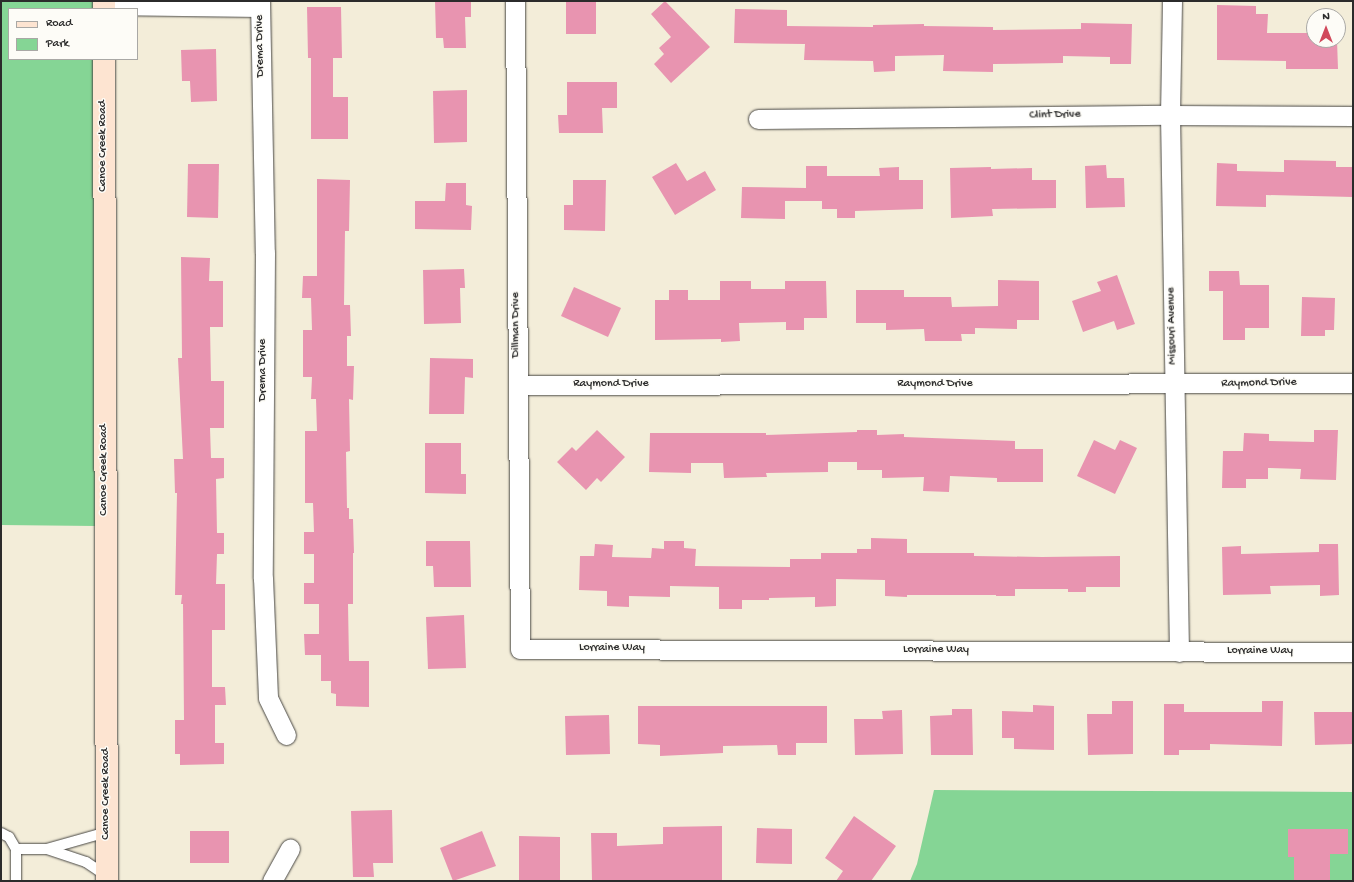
<!DOCTYPE html>
<html>
<head>
<meta charset="utf-8">
<style>
	body { margin:0 }
	#map { position:relative; width:1354px; height:882px; overflow:hidden; background:#f3edd9; font-family:"Gochi Hand",sans-serif }
	div>[style] { position:absolute }
	[style*='--x'] { left:calc(var(--x)*1px); top:calc(var(--y)*1px); width:calc(var(--w)*1px); rotate:calc(var(--a)*1deg) }
	.green>* { inset:0; background:#85d595 }
	.building>* { inset:0; background:#e894b0 }
	.roads { filter:drop-shadow(0 0 1px #494845) drop-shadow(0 0 1px #494845) }
	.lane>* { height:10px; margin:-5px; padding:0 5px; transform-origin:5px; border-radius:5px; background:#fff }
	.street>* { height:19px; margin:-9.5px; padding:0 9.5px; transform-origin:9.5px; border-radius:9.5px; background:#fff }
	.secondary>* { height:22px; margin:-11px; padding:0 11px; transform-origin:11px; border-radius:11px; background:#fde4d1 }
	span { translate:-50% -50%; white-space:nowrap; text-align:center; line-height:1.15; -webkit-text-stroke:3px #fdfcf7; paint-order:stroke }
	.street-label { font-size:12px; color:#2b2b2b }
	.frame { position:absolute; inset:0; border:2px solid #2b2b2b; pointer-events:none }
	.legend { position:absolute; left:8px; top:8px; width:130px; height:52px; box-sizing:border-box; background:#fdfcf7; border:1px solid #a9a8a5; margin:0; padding:5px 7px; list-style:none; font-size:12px; color:#2b2b2b }
	.legend li { display:flex; align-items:center; gap:8px; height:20px }
	.legend b { width:20px; border:1px solid #a9a8a5 }
	.north { position:absolute; left:1306px; top:8px; width:40px; height:40px; box-sizing:border-box; background:#fdfcf7; border:1px solid #a9a8a5; border-radius:50%; rotate:0deg; font-size:11px; font-weight:700; line-height:16px; text-align:center; color:#2b2b2b }
	.north::after { content:''; display:block; margin:auto; width:14px; height:18px; background:#d1495b; clip-path:polygon(50% 0,100% 100%,50% 72%,0 100%) }
</style>
</head>
<body>
<div id="map">
	<div class="green">
		<div style="clip-path:polygon(1px 1px,94px 1px,94px 9px,9px 9px,9px 59px,95px 59px,96px 526px,1px 525px)"></div>
		<div style="clip-path:polygon(934px 790px,1353px 792px,1353px 881px,910px 881px,917px 864px)"></div>
	</div>
	<div class="building">
		<div style="clip-path:polygon(435px 1px,471px 1px,471px 17px,465px 17px,466px 48px,444px 48px,443px 38px,436px 38px)"></div>
		<div style="clip-path:polygon(566px 1px,596px 1px,596px 34px,566px 34px)"></div>
		<div style="clip-path:polygon(665px 1px,710px 47px,671px 83px,654px 64px,664px 54px,659px 48px,671px 37px,651px 14px)"></div>
		<div style="clip-path:polygon(1217px 5px,1256px 6px,1256px 14px,1268px 14px,1267px 33px,1314px 33px,1314px 40px,1337px 40px,1338px 69px,1286px 69px,1286px 61px,1217px 60px)"></div>
		<div style="clip-path:polygon(307px 7px,341px 7px,342px 58px,333px 58px,333px 97px,348px 97px,348px 139px,311px 139px,311px 58px,308px 58px)"></div>
		<div style="clip-path:polygon(735px 9px,787px 10px,787px 26px,873px 27px,873px 25px,924px 24px,924px 26px,993px 27px,993px 30px,1081px 29px,1081px 23px,1132px 24px,1131px 64px,1110px 64px,1110px 57px,1063px 56px,1063px 63px,993px 64px,993px 72px,943px 71px,944px 55px,895px 56px,895px 71px,874px 72px,873px 61px,804px 60px,805px 44px,734px 43px)"></div>
		<div style="clip-path:polygon(216px 49px,217px 101px,191px 102px,190px 81px,182px 81px,181px 50px)"></div>
		<div style="clip-path:polygon(567px 82px,617px 82px,617px 108px,602px 108px,603px 133px,559px 133px,558px 115px,567px 115px)"></div>
		<div style="clip-path:polygon(467px 90px,467px 142px,434px 143px,433px 91px)"></div>
		<div style="clip-path:polygon(1284px 160px,1336px 161px,1336px 167px,1353px 167px,1353px 197px,1266px 195px,1266px 207px,1216px 206px,1217px 163px,1237px 164px,1237px 171px,1284px 172px)"></div>
		<div style="clip-path:polygon(676px 163px,687px 181px,705px 171px,716px 190px,675px 215px,652px 177px)"></div>
		<div style="clip-path:polygon(188px 164px,219px 164px,218px 218px,187px 217px)"></div>
		<div style="clip-path:polygon(1106px 165px,1107px 178px,1124px 178px,1125px 207px,1086px 208px,1085px 166px)"></div>
		<div style="clip-path:polygon(806px 166px,827px 166px,827px 176px,880px 176px,879px 168px,899px 167px,899px 180px,923px 180px,923px 209px,855px 211px,855px 218px,837px 218px,837px 209px,822px 209px,822px 201px,785px 201px,785px 219px,741px 218px,742px 187px,806px 188px)"></div>
		<div style="clip-path:polygon(991px 167px,991px 169px,1032px 168px,1032px 180px,1056px 180px,1056px 208px,992px 209px,993px 216px,951px 218px,950px 168px)"></div>
		<div style="clip-path:polygon(317px 179px,350px 180px,349px 231px,345px 231px,344px 305px,350px 305px,351px 336px,347px 336px,347px 366px,354px 366px,353px 400px,349px 399px,350px 451px,346px 452px,347px 508px,349px 508px,349px 519px,353px 519px,354px 553px,353px 553px,353px 604px,348px 604px,349px 661px,369px 661px,369px 707px,336px 706px,336px 694px,331px 693px,331px 681px,321px 681px,321px 655px,305px 655px,304px 634px,319px 634px,319px 604px,304px 604px,304px 583px,314px 583px,314px 554px,304px 554px,304px 532px,314px 532px,313px 503px,305px 503px,305px 431px,317px 431px,316px 399px,311px 399px,312px 377px,303px 377px,303px 330px,312px 330px,311px 298px,302px 298px,303px 276px,317px 276px)"></div>
		<div style="clip-path:polygon(573px 180px,606px 180px,605px 231px,564px 230px,564px 205px,573px 205px)"></div>
		<div style="clip-path:polygon(446px 183px,466px 183px,466px 205px,472px 206px,471px 230px,415px 229px,415px 201px,445px 201px)"></div>
		<div style="clip-path:polygon(181px 257px,210px 258px,209px 281px,223px 281px,223px 327px,210px 327px,211px 381px,224px 381px,224px 428px,210px 428px,211px 458px,224px 458px,224px 478px,216px 479px,217px 533px,224px 533px,224px 554px,217px 554px,216px 584px,225px 584px,225px 630px,212px 630px,212px 687px,225px 687px,226px 705px,215px 705px,215px 743px,224px 743px,224px 764px,180px 765px,180px 754px,175px 754px,175px 720px,184px 720px,183px 604px,181px 604px,182px 595px,175px 595px,177px 493px,175px 493px,174px 459px,183px 459px,178px 358px,182px 358px)"></div>
		<div style="clip-path:polygon(464px 269px,465px 288px,460px 288px,461px 323px,424px 324px,423px 270px)"></div>
		<div style="clip-path:polygon(1209px 271px,1239px 271px,1240px 285px,1269px 285px,1269px 328px,1245px 328px,1245px 340px,1223px 340px,1223px 291px,1209px 291px)"></div>
		<div style="clip-path:polygon(1117px 275px,1135px 324px,1117px 330px,1114px 321px,1083px 332px,1072px 301px,1101px 291px,1097px 282px)"></div>
		<div style="clip-path:polygon(998px 280px,1039px 281px,1039px 320px,1017px 320px,1017px 329px,975px 328px,975px 334px,961px 334px,962px 341px,925px 341px,924px 329px,886px 330px,886px 323px,856px 323px,856px 290px,904px 290px,904px 297px,951px 297px,952px 307px,998px 306px)"></div>
		<div style="clip-path:polygon(720px 281px,751px 281px,751px 289px,785px 289px,785px 281px,826px 281px,827px 318px,804px 318px,804px 330px,786px 330px,786px 322px,739px 323px,740px 341px,721px 342px,721px 339px,655px 340px,655px 300px,669px 300px,669px 290px,688px 290px,688px 300px,720px 300px)"></div>
		<div style="clip-path:polygon(574px 287px,621px 308px,608px 337px,561px 316px)"></div>
		<div style="clip-path:polygon(1302px 297px,1335px 298px,1334px 330px,1325px 330px,1325px 336px,1301px 336px)"></div>
		<div style="clip-path:polygon(430px 358px,473px 359px,473px 378px,465px 377px,464px 414px,429px 414px)"></div>
		<div style="clip-path:polygon(597px 430px,625px 457px,601px 482px,597px 478px,586px 490px,557px 462px,572px 447px,576px 451px)"></div>
		<div style="clip-path:polygon(857px 430px,877px 430px,877px 435px,904px 434px,904px 437px,1015px 441px,1015px 449px,1043px 449px,1043px 482px,997px 482px,997px 478px,950px 476px,949px 492px,923px 491px,924px 477px,882px 478px,882px 470px,857px 470px,857px 462px,828px 462px,828px 472px,766px 473px,767px 477px,724px 478px,723px 463px,691px 463px,691px 473px,649px 472px,650px 433px,766px 433px,766px 435px,857px 432px)"></div>
		<div style="clip-path:polygon(1314px 430px,1338px 430px,1336px 480px,1300px 479px,1301px 469px,1268px 468px,1268px 479px,1246px 479px,1246px 488px,1222px 488px,1223px 451px,1243px 451px,1244px 433px,1269px 434px,1269px 441px,1314px 442px)"></div>
		<div style="clip-path:polygon(1094px 440px,1115px 450px,1120px 440px,1137px 448px,1115px 494px,1077px 476px)"></div>
		<div style="clip-path:polygon(425px 443px,461px 443px,461px 474px,466px 474px,466px 494px,425px 493px)"></div>
		<div style="clip-path:polygon(871px 538px,907px 539px,907px 553px,974px 553px,974px 556px,1042px 557px,1120px 556px,1120px 587px,1086px 587px,1086px 592px,1068px 592px,1068px 589px,1015px 589px,1015px 596px,996px 596px,996px 595px,907px 595px,907px 597px,885px 596px,885px 580px,836px 579px,836px 606px,815px 607px,815px 597px,769px 598px,769px 600px,742px 600px,742px 609px,719px 609px,719px 587px,670px 586px,670px 597px,629px 596px,629px 607px,607px 606px,607px 591px,579px 590px,580px 556px,594px 556px,595px 544px,613px 545px,612px 557px,651px 558px,652px 548px,664px 549px,664px 541px,684px 541px,684px 548px,696px 549px,695px 566px,790px 567px,790px 559px,821px 559px,821px 553px,857px 553px,857px 549px,871px 549px)"></div>
		<div style="clip-path:polygon(426px 541px,470px 541px,471px 587px,434px 587px,433px 566px,426px 566px)"></div>
		<div style="clip-path:polygon(1319px 544px,1338px 544px,1339px 595px,1320px 596px,1320px 585px,1270px 586px,1271px 594px,1223px 595px,1222px 547px,1241px 546px,1241px 554px,1319px 552px)"></div>
		<div style="clip-path:polygon(464px 615px,466px 668px,428px 669px,426px 617px)"></div>
		<div style="clip-path:polygon(1112px 701px,1133px 701px,1133px 754px,1088px 755px,1087px 714px,1112px 714px)"></div>
		<div style="clip-path:polygon(1262px 701px,1283px 701px,1282px 746px,1210px 744px,1210px 750px,1179px 750px,1179px 755px,1164px 755px,1164px 704px,1184px 704px,1184px 712px,1262px 712px)"></div>
		<div style="clip-path:polygon(1033px 705px,1054px 706px,1054px 750px,1014px 749px,1014px 738px,1002px 738px,1002px 711px,1033px 712px)"></div>
		<div style="clip-path:polygon(638px 706px,827px 706px,827px 743px,796px 743px,796px 755px,778px 755px,777px 745px,723px 746px,723px 753px,660px 756px,660px 745px,638px 744px)"></div>
		<div style="clip-path:polygon(952px 709px,972px 709px,973px 755px,931px 755px,930px 716px,952px 715px)"></div>
		<div style="clip-path:polygon(902px 710px,903px 754px,855px 755px,854px 719px,883px 719px,882px 711px)"></div>
		<div style="clip-path:polygon(1314px 712px,1353px 712px,1353px 744px,1315px 745px)"></div>
		<div style="clip-path:polygon(609px 715px,610px 754px,566px 755px,565px 716px)"></div>
		<div style="clip-path:polygon(392px 810px,393px 863px,373px 863px,374px 877px,353px 877px,351px 811px)"></div>
		<div style="clip-path:polygon(854px 816px,896px 846px,871px 881px,836px 881px,843px 871px,825px 858px)"></div>
		<div style="clip-path:polygon(722px 826px,722px 880px,592px 881px,591px 833px,617px 833px,617px 846px,663px 844px,663px 827px)"></div>
		<div style="clip-path:polygon(757px 828px,792px 829px,792px 864px,756px 863px)"></div>
		<div style="clip-path:polygon(1288px 829px,1348px 829px,1348px 854px,1330px 854px,1330px 881px,1294px 881px,1294px 857px,1288px 857px)"></div>
		<div style="clip-path:polygon(190px 831px,229px 831px,229px 863px,190px 863px)"></div>
		<div style="clip-path:polygon(482px 831px,496px 866px,453px 881px,440px 848px)"></div>
		<div style="clip-path:polygon(519px 836px,560px 837px,560px 881px,519px 881px)"></div>
	</div>
	<div class="roads">
		<div class="lane">
			<div style="--x:107;--y:832;--w:62;--a:164.2"></div>
			<div style="--x:47;--y:849;--w:41;--a:18.4"></div>
			<div style="--x:86;--y:862;--w:25;--a:34"></div>
			<div style="--x:1;--y:833;--w:9;--a:27"></div>
			<div style="--x:9;--y:837;--w:14;--a:60"></div>
			<div style="--x:16;--y:849;--w:32;--a:90"></div>
			<div style="--x:16;--y:849;--w:31;--a:0"></div>
		</div>
		<div class="street">
			<div style="--x:260;--y:1;--w:252;--a:88.9"></div>
			<div style="--x:265;--y:253;--w:325;--a:90.4"></div>
			<div style="--x:263;--y:578;--w:120;--a:87.6"></div>
			<div style="--x:268;--y:698;--w:41;--a:64.1"></div>
			<div style="--x:515;--y:1;--w:648;--a:89.56"></div>
			<div style="--x:520;--y:649;--w:833;--a:0.21"></div>
			<div style="--x:1172;--y:1;--w:114;--a:91"></div>
			<div style="--x:1170;--y:115;--w:537;--a:89.04"></div>
			<div style="--x:104;--y:5;--w:156;--a:0.7"></div>
			<div style="--x:758;--y:119;--w:412;--a:-0.6"></div>
			<div style="--x:1170;--y:115;--w:183;--a:0.3"></div>
			<div style="--x:518;--y:385;--w:835;--a:-0.14"></div>
			<div style="--x:272;--y:881;--w:37;--a:-61"></div>
		</div>
		<div class="secondary">
			<div style="--x:104;--y:9;--w:8;--a:-90"></div>
			<div style="--x:104;--y:59;--w:822;--a:89.79"></div>
		</div>
	</div>
	<div class="street-label">
		<span style="left:261px;top:46px;rotate:-91deg">Drema Drive</span>
		<span style="left:1055px;top:116px;rotate:-1deg">Clint Drive</span>
		<span style="left:104px;top:146px;rotate:-90deg">Canoe Creek Road</span>
		<span style="left:517px;top:325px;rotate:-90deg">Dillman Drive</span>
		<span style="left:1173px;top:326px;rotate:-91deg">Missouri Avenue</span>
		<span style="left:264px;top:370px;rotate:-90deg">Drema Drive</span>
		<span style="left:1259px;top:384px;rotate:-1deg">Raymond Drive</span>
		<span style="left:611px;top:385px">Raymond Drive</span>
		<span style="left:935px;top:385px">Raymond Drive</span>
		<span style="left:105px;top:470px;rotate:-90deg">Canoe Creek Road</span>
		<span style="left:612px;top:649px">Lorraine Way</span>
		<span style="left:936px;top:651px">Lorraine Way</span>
		<span style="left:1260px;top:652px">Lorraine Way</span>
		<span style="left:107px;top:794px;rotate:-90deg">Canoe Creek Road</span>
	</div>
	<div class="frame"></div>
	<ul class="legend">
	<li><b style="height:5px;background:#fde4d1"></b>Road</li>
	<li><b style="height:11px;background:#85d595"></b>Park</li>
	</ul>
	<div class="north">N</div>
</div>
</body>
</html>
